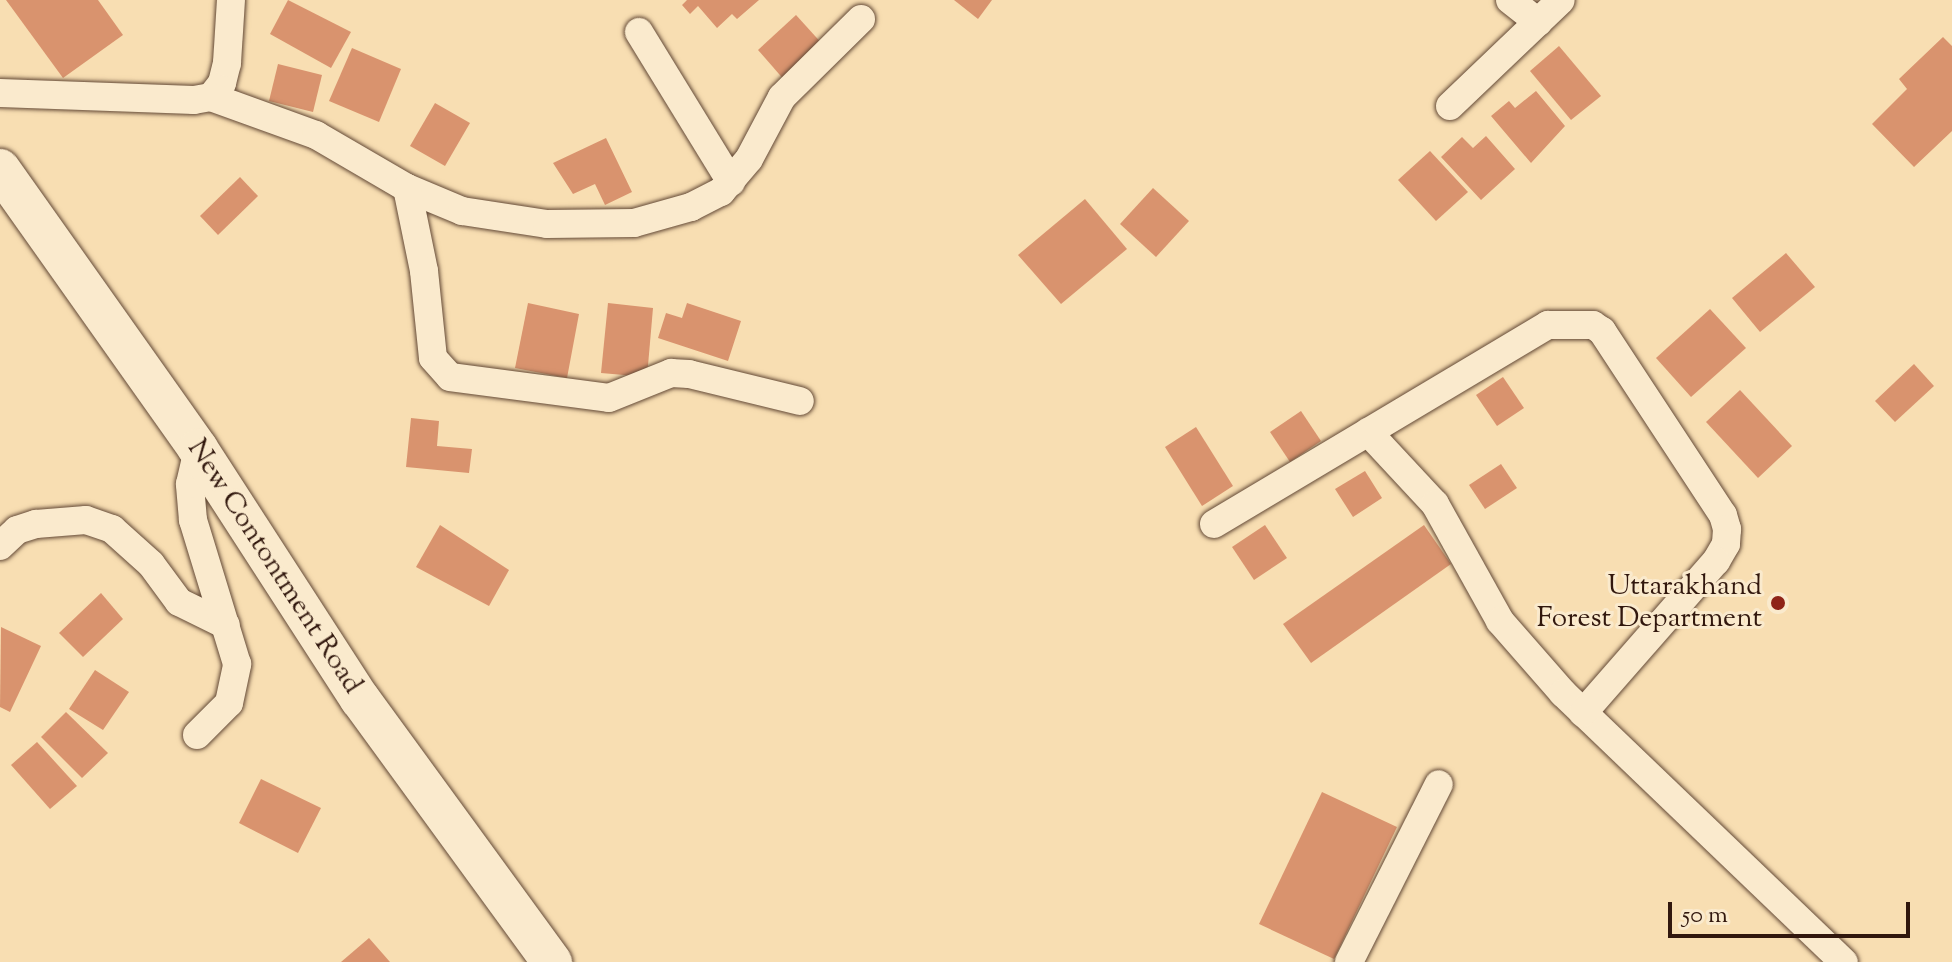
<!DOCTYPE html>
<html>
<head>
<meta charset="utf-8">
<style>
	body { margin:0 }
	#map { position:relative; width:1952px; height:962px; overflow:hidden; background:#f8deb2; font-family:"Sorts Mill Goudy",serif }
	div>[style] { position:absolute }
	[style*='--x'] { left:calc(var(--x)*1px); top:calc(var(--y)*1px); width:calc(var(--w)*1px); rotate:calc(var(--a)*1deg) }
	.building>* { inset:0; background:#d9936e }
	.roads { filter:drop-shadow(0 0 2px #634936) drop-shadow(0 0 2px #634936) }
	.street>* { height:28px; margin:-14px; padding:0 14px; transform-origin:14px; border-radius:14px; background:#faeacd }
	.secondary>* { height:40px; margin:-20px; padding:0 20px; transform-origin:20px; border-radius:20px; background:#faeacd }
	.dots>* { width:22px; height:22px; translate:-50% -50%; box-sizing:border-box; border:4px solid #faeacd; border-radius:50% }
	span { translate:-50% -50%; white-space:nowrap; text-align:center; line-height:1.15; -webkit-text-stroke:6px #faeacd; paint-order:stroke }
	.street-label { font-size:28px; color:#31170d }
	.poi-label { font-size:28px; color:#31170d }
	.right { translate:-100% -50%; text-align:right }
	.scale { position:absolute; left:1668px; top:902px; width:242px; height:36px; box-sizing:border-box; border:4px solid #31170d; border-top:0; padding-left:10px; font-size:24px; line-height:28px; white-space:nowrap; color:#31170d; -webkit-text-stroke:6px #faeacd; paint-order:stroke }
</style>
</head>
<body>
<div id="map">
	<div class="building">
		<div style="clip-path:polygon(6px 0,98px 0,123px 35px,63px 78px)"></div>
		<div style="clip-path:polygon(288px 0,351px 32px,331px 68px,270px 34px)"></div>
		<div style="clip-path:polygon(687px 0,759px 0,737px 19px,732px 14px,717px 28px,698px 6px,690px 14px,682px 5px)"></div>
		<div style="clip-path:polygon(954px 0,992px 0,978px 19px)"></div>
		<div style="clip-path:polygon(796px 15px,825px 47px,786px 82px,758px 50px)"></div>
		<div style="clip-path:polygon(1943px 37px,1952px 46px,1952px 131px,1914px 167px,1872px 124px,1907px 89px,1899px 79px)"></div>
		<div style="clip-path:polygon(1559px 46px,1601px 96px,1571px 120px,1530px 71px)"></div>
		<div style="clip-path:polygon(352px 48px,401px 69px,379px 122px,329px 101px)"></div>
		<div style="clip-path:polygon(278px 64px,322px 75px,313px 112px,269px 101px)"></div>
		<div style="clip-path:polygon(1536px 91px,1565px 126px,1531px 163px,1491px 116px,1509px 101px,1515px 108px)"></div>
		<div style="clip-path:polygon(435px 103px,470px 123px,445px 166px,410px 146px)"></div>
		<div style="clip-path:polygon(1486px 136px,1515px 169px,1481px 200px,1441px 157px,1462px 137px,1473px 148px)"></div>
		<div style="clip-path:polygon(606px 138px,632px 192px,605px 205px,595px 184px,573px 194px,553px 163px)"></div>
		<div style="clip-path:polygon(1430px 151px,1468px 192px,1436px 221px,1398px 180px)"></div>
		<div style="clip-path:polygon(240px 177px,258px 196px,218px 235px,200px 216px)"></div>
		<div style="clip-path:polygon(1153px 188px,1189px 221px,1156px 257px,1120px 224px)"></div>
		<div style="clip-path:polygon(1085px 199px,1127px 249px,1061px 304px,1018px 255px)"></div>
		<div style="clip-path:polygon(1786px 253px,1815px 287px,1760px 332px,1732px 298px)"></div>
		<div style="clip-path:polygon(528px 303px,579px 314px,567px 378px,515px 368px)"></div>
		<div style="clip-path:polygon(608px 303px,653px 308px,647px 377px,601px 373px)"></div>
		<div style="clip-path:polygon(687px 303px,741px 321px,728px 361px,658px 338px,666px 313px,682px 318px)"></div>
		<div style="clip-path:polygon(1710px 309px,1746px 348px,1691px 397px,1656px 358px)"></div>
		<div style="clip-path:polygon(1914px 364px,1934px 386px,1895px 422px,1875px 401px)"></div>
		<div style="clip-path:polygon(1503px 377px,1524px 408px,1497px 426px,1476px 395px)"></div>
		<div style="clip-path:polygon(1740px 390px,1792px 446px,1758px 478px,1706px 422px)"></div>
		<div style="clip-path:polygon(1301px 411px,1321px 441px,1290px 462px,1270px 432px)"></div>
		<div style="clip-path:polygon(411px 418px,439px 421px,437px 446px,472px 449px,469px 473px,406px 467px)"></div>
		<div style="clip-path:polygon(1196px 427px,1233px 486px,1202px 506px,1165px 447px)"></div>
		<div style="clip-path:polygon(1501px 464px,1517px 488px,1485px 509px,1469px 485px)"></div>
		<div style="clip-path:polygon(1365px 471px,1382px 498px,1353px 517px,1335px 489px)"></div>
		<div style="clip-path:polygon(440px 525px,509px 570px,489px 606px,416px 567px)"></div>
		<div style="clip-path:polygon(1265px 525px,1287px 558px,1254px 580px,1232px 547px)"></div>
		<div style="clip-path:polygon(1424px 525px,1451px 564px,1311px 663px,1283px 624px)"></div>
		<div style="clip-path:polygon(101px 593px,123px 619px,83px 657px,59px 633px)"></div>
		<div style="clip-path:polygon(1px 627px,41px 646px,10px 712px,0 707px)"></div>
		<div style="clip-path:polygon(95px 670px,129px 692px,103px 730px,69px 709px)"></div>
		<div style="clip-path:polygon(66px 712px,108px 753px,82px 778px,41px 737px)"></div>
		<div style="clip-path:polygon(37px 742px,77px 786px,50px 809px,11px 765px)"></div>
		<div style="clip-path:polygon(261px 779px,321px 808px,298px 853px,239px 823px)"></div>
		<div style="clip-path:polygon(1322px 792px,1397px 827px,1334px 959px,1259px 924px)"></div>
		<div style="clip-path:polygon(369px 938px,390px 962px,341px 962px)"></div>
	</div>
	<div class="roads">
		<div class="street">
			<div style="--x:1510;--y:0;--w:36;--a:38"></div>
			<div style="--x:639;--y:32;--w:176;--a:58.5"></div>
			<div style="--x:0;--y:93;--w:194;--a:2.1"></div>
			<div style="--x:194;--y:100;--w:17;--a:-10"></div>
			<div style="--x:211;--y:97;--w:18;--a:-52"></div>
			<div style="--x:222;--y:83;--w:21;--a:-76"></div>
			<div style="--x:227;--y:63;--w:63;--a:-86.4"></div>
			<div style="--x:211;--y:97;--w:112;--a:19.9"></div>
			<div style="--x:316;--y:135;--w:105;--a:30.2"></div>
			<div style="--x:407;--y:188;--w:60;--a:22.7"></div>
			<div style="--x:462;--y:211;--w:86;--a:8.7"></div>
			<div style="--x:547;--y:224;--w:87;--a:-0.7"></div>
			<div style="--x:634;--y:223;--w:59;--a:-15.7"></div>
			<div style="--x:691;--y:207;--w:34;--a:-27"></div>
			<div style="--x:721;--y:192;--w:43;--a:-49.7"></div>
			<div style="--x:749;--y:159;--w:70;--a:-62"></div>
			<div style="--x:782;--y:97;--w:111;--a:-44.6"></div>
			<div style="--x:1450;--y:106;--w:153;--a:-43.7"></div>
			<div style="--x:407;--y:188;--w:85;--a:78.4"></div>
			<div style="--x:424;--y:271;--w:87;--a:84.1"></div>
			<div style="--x:433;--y:358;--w:25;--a:48"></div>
			<div style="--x:450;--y:377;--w:160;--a:7.5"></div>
			<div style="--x:609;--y:398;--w:67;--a:-22"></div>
			<div style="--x:671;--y:373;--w:18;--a:3"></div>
			<div style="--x:689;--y:374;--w:114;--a:13.7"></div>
			<div style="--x:1368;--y:432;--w:98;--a:47.1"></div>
			<div style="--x:1435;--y:504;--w:134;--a:60.9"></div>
			<div style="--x:1500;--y:621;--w:96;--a:48.8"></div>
			<div style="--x:1563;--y:693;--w:389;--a:43.8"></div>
			<div style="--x:1214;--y:524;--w:389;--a:-30.8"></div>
			<div style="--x:1548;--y:325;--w:45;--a:0"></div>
			<div style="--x:1593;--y:325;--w:11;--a:34"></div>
			<div style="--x:1602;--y:331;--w:220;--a:56.7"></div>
			<div style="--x:1723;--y:515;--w:15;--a:74"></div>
			<div style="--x:1727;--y:529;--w:15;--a:94"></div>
			<div style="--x:1726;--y:544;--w:20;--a:120"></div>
			<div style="--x:1716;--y:561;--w:202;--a:131.2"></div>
			<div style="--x:0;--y:546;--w:23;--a:-43"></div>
			<div style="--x:17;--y:530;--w:20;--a:-18"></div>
			<div style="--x:36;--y:524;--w:50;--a:-4.6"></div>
			<div style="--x:86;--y:520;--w:28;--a:19"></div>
			<div style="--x:112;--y:529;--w:52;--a:41.9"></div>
			<div style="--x:151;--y:564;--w:47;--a:53.6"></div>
			<div style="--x:179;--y:602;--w:52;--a:26.1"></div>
			<div style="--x:197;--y:735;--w:45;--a:-45"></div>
			<div style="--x:229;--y:703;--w:40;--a:-78"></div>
			<div style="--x:237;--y:664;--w:151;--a:-107"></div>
			<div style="--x:193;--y:520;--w:36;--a:-95"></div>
			<div style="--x:190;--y:484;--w:36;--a:-77"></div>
			<div style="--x:1349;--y:962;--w:199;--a:-63.2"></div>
		</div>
		<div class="secondary">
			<div style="--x:0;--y:169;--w:343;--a:54.7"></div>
			<div style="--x:198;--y:449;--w:298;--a:57.1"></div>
			<div style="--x:360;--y:699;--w:326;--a:53.9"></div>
		</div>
	</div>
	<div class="dots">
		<div style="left:1778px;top:603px;background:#8f2418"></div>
	</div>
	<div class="street-label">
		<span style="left:274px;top:567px;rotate:57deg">New Contontment Road</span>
	</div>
	<div class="poi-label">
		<span class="right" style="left:1762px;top:603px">Uttarakhand<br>Forest Department</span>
	</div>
	<div class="scale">50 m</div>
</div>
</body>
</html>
